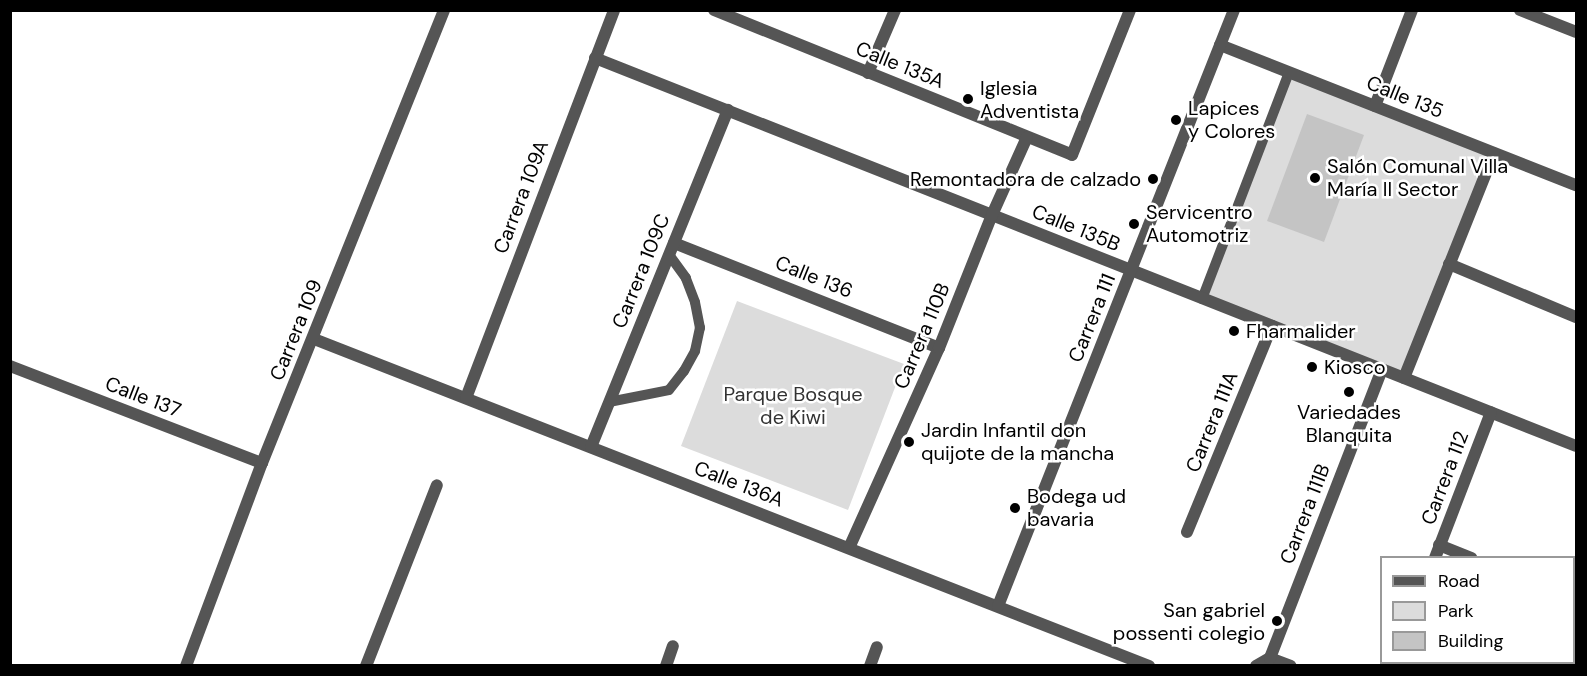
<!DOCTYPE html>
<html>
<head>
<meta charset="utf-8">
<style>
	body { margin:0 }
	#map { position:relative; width:1587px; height:676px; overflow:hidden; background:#fff; font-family:"DM Sans",sans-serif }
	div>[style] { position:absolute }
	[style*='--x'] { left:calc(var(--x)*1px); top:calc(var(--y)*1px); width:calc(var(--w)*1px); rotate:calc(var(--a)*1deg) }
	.green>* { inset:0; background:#dcdcdc }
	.building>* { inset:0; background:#c4c4c4 }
	.lane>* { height:10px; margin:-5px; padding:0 5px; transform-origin:5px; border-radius:5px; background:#555 }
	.street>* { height:12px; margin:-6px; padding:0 6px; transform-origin:6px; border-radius:6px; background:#555 }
	.dots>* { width:16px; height:16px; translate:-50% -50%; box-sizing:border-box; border:3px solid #fff; border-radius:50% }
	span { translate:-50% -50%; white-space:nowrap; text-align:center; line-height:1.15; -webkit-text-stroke:5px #fff; paint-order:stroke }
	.street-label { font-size:20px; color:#000 }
	.poi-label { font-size:20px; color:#000 }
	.left { translate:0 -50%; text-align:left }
	.right { translate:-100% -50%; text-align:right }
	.park-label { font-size:20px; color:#333 }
	.frame { position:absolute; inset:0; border:12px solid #000; pointer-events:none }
	.legend { position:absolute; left:1380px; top:556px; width:195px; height:108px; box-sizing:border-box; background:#fff; border:2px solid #999; margin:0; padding:8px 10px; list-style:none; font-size:18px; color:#000 }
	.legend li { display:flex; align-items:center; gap:12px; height:30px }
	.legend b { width:30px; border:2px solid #999 }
</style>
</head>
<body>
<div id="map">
	<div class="green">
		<div style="clip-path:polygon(1289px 72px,1494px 153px,1404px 378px,1202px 299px)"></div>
		<div style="clip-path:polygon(737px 301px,904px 364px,848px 510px,681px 446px)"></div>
	</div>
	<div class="building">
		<div style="clip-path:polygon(1307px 114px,1364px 135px,1324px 242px,1267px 221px)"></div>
	</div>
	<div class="lane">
		<div style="--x:1202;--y:299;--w:243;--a:-69"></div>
		<div style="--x:609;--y:402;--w:61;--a:-11.3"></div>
		<div style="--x:669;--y:390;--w:24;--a:-52"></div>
		<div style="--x:684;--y:371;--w:23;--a:-61"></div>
		<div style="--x:695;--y:351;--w:24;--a:-78"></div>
		<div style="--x:700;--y:328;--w:26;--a:-101"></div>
		<div style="--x:695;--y:302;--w:26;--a:-111"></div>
		<div style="--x:686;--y:278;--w:29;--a:-126"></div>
	</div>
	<div class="street">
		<div style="--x:714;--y:10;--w:386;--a:22"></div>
		<div style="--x:1072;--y:155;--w:156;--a:-68.2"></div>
		<div style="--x:1520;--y:10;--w:60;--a:21.4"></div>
		<div style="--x:1220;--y:45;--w:383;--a:21.5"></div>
		<div style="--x:595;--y:58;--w:1055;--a:21.58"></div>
		<div style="--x:868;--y:73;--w:69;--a:-66.8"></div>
		<div style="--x:1375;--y:106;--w:103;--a:-68.9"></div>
		<div style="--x:674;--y:243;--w:285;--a:21.6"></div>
		<div style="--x:1449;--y:264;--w:138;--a:22.7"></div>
		<div style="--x:314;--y:339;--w:897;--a:21.39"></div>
		<div style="--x:10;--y:366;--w:270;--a:21.1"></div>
		<div style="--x:1404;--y:378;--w:242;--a:-68.2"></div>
		<div style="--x:466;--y:398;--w:415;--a:-69.1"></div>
		<div style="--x:591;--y:447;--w:364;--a:-67.9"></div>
		<div style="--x:1187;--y:532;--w:223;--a:-67.6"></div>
		<div style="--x:1439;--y:545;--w:35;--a:22"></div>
		<div style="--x:849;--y:548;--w:219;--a:-65.8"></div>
		<div style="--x:939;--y:348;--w:143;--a:-68.3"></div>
		<div style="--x:992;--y:215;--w:85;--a:-65.8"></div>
		<div style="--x:1435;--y:558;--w:156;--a:-69"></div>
		<div style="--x:1574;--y:597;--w:2;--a:27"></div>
		<div style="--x:998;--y:606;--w:641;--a:-68.4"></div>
		<div style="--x:1270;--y:658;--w:22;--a:21"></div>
		<div style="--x:186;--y:666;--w:217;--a:-69.5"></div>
		<div style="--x:262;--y:463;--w:488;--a:-68.1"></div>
		<div style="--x:366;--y:666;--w:194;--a:-68.6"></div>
		<div style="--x:666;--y:666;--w:21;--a:-71"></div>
		<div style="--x:870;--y:666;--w:20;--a:-70"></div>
		<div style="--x:1256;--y:666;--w:16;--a:-30"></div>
		<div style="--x:1270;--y:658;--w:310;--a:-68.8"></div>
		<div style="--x:1393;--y:666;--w:4;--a:-76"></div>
	</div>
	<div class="dots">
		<div style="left:968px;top:99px;background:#000"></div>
		<div style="left:1176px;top:120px;background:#000"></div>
		<div style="left:1315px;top:178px;background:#000"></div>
		<div style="left:1153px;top:179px;background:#000"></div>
		<div style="left:1134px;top:224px;background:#000"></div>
		<div style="left:1234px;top:331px;background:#000"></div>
		<div style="left:1312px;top:367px;background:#000"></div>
		<div style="left:1349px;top:392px;background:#000"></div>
		<div style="left:909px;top:442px;background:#000"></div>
		<div style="left:1015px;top:508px;background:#000"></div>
		<div style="left:1277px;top:621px;background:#000"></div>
	</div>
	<div class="street-label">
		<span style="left:900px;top:65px;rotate:22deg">Calle 135A</span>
		<span style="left:1405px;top:97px;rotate:22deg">Calle 135</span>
		<span style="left:521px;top:197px;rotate:-69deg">Carrera 109A</span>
		<span style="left:1076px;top:228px;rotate:22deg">Calle 135B</span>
		<span style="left:641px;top:271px;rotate:-68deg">Carrera 109C</span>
		<span style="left:814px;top:277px;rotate:22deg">Calle 136</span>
		<span style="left:1092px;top:318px;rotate:-68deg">Carrera 111</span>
		<span style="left:296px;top:330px;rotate:-68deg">Carrera 109</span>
		<span style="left:922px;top:336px;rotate:-67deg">Carrera 110B</span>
		<span style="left:143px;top:397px;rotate:21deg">Calle 137</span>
		<span style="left:1212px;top:422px;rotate:-68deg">Carrera 111A</span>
		<span style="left:1445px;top:478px;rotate:-69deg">Carrera 112</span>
		<span style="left:739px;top:484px;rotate:21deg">Calle 136A</span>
		<span style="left:1305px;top:514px;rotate:-69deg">Carrera 111B</span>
	</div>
	<div class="poi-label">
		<span class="left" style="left:980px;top:100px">Iglesia<br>Adventista</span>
		<span class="left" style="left:1188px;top:120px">Lapices<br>y Colores</span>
		<span class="left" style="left:1327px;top:178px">Salón Comunal Villa<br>María II Sector</span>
		<span class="right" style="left:1141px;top:179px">Remontadora de calzado</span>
		<span class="left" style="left:1146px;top:224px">Servicentro<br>Automotriz</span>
		<span class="left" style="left:1246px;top:331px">Fharmalider</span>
		<span class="left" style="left:1324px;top:367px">Kiosco</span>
		<span style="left:1349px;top:424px">Variedades<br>Blanquita</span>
		<span class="left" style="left:921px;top:442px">Jardin Infantil don<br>quijote de la mancha</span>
		<span class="left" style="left:1027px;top:508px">Bodega ud<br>bavaria</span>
		<span class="right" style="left:1265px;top:622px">San gabriel<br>possenti colegio</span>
	</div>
	<div class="park-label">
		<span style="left:793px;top:406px">Parque Bosque<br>de Kiwi</span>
	</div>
	<div class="frame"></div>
	<ul class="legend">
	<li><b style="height:8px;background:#555"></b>Road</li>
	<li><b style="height:16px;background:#dcdcdc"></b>Park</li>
	<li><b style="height:16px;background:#c4c4c4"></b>Building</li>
	</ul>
</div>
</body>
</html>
